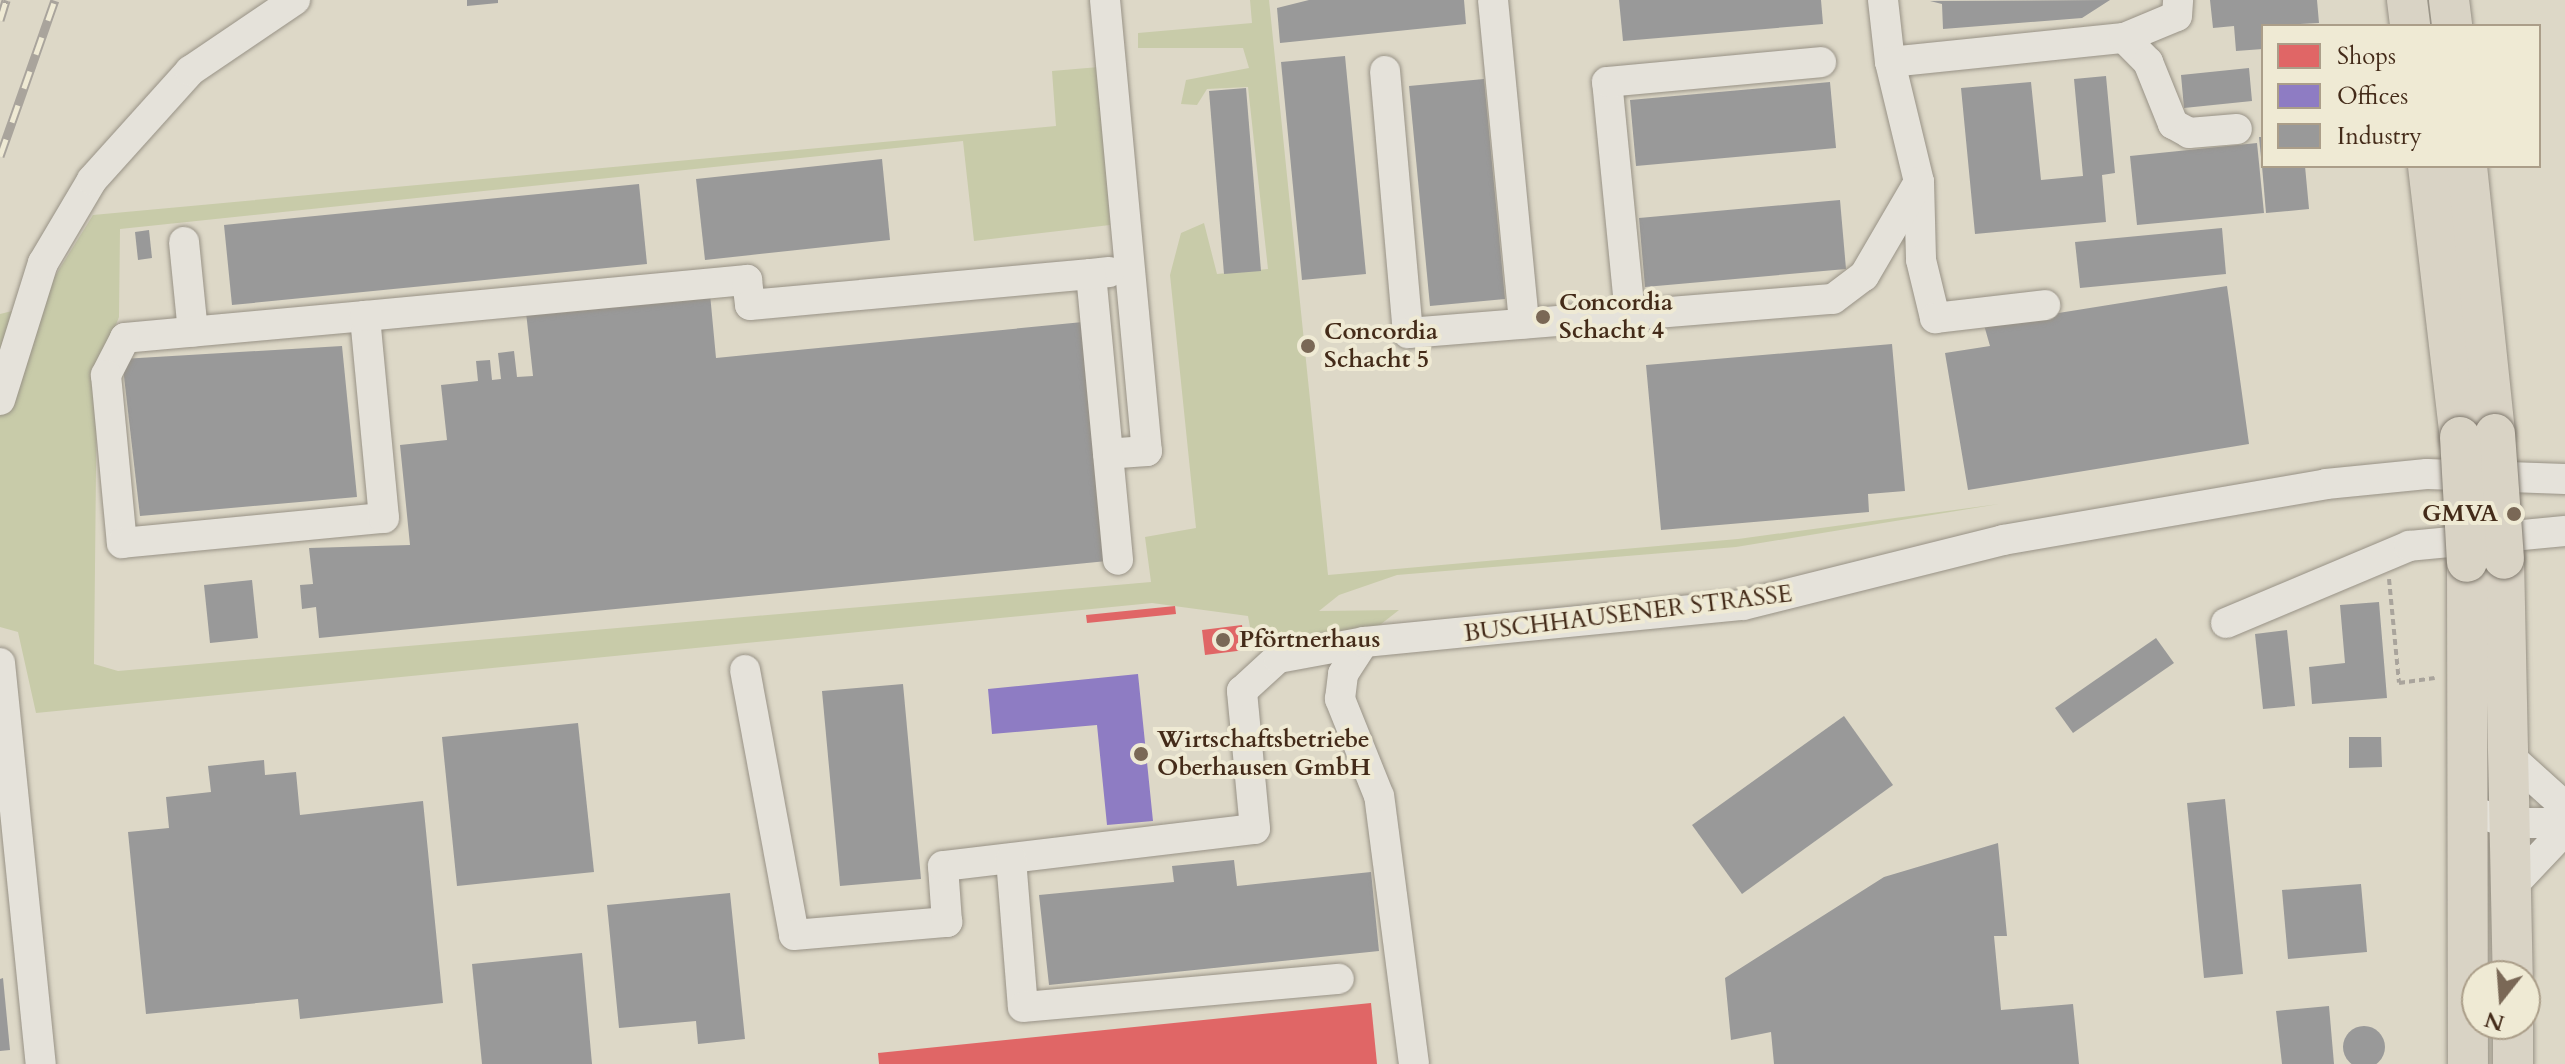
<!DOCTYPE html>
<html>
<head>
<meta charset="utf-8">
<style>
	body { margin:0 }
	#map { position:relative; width:2565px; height:1064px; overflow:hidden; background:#ddd8c7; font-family:Cardo,serif }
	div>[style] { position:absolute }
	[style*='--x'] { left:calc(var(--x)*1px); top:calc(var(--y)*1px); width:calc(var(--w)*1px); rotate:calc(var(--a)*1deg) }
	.green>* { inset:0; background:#c8cba9 }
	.shops>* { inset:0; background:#e06666 }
	.offices>* { inset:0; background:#8e7cc3 }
	.industry>* { inset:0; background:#999 }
	.round { border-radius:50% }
	.path>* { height:4px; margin-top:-2px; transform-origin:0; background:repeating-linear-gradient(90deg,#a9a49c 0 6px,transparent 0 10px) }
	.roads { filter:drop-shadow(0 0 2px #989286) drop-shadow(0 0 2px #989286) }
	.minor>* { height:30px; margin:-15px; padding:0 15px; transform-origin:15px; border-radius:15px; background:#e5e2da }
	.major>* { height:40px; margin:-20px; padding:0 20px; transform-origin:20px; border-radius:20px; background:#d9d3c5 }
	.rail>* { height:9px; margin-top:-4.5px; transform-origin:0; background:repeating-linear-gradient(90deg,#efead4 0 18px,#a9a49c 0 36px); box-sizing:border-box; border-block:2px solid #a9a49c }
	.bridges { filter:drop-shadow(0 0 2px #817a6f) drop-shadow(0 0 2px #817a6f) }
	.major-bridge>* { height:40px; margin:-20px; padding:0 20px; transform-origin:20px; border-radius:20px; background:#d9d3c5 }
	.dots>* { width:22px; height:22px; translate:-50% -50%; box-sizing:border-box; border:4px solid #efead4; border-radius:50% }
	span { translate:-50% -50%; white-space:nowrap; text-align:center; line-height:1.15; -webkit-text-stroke:8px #efead4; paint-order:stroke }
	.poi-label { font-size:24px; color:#442b19; font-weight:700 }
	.left { translate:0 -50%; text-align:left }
	.right { translate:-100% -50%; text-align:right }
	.street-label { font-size:24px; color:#442b19 }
	.legend { position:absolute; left:2261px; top:24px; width:280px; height:144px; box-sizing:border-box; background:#efead4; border:2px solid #ab9e89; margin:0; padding:10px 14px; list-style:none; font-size:24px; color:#442b19 }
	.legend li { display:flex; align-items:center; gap:16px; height:40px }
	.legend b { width:40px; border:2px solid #ab9e89 }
	.north { position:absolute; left:2461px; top:960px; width:80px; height:80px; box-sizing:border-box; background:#efead4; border:2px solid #ab9e89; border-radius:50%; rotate:197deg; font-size:22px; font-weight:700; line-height:32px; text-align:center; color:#442b19 }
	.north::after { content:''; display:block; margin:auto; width:28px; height:36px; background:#7a6856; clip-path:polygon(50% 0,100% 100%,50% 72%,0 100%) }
</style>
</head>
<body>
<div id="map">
	<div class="green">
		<div style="clip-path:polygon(1250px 0,1269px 0,1328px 575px,1738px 539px,1999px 504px,1736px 547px,1397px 575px,1339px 595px,1319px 611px,1399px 610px,1376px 628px,1252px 638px,1248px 616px,1152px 603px,36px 713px,18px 632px,0 627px,0 314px,37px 305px,93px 215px,1056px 126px,1052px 71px,1099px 67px,1110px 225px,974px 241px,963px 141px,120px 229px,119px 317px,97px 372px,94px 664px,118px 671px,1151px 582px,1145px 537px,1196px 528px,1170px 275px,1181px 233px,1204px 223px,1217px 274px,1268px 269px,1248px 87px,1207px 89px,1197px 105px,1181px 104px,1186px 80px,1249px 68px,1243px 48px,1138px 48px,1138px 33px,1252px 23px)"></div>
	</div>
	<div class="shops">
		<div style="clip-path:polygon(1175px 606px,1176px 614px,1087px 623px,1086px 615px)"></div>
		<div style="clip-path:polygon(1242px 625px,1245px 650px,1205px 655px,1202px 630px)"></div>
		<div style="clip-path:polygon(1371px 1003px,1377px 1064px,879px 1064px,878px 1053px)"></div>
	</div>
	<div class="offices">
		<div style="clip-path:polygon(1138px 674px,1153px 821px,1107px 825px,1097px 725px,992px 734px,988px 689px)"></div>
	</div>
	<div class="industry">
		<div style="clip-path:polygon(467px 0,498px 0,498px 3px,467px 6px)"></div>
		<div style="clip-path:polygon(1309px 0,1464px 0,1466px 24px,1280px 43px,1277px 8px)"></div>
		<div style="clip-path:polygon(1619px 0,1821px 0,1823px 24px,1623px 41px)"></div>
		<div style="clip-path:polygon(2110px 0,2082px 18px,1943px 29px,1942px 4px,1930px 1px)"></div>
		<div style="clip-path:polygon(2210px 0,2317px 0,2319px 23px,2263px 26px,2263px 49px,2236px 51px,2234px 26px,2213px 28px)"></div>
		<div style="clip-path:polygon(1345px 56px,1366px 274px,1302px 280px,1281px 62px)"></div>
		<div style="clip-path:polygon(2249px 68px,2252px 101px,2184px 108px,2181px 75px)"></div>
		<div style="clip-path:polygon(2106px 76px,2115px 173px,2102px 175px,2106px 222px,1975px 234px,1961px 88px,2031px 82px,2041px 180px,2083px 176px,2074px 79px)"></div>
		<div style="clip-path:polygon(1484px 79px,1505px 299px,1430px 306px,1409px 86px)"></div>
		<div style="clip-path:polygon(1830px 82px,1836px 148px,1636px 166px,1630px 100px)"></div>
		<div style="clip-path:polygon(1246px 88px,1261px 271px,1224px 274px,1209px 91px)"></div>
		<div style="clip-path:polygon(2259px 137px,2263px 137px,2263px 157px,2261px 157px)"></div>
		<div style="clip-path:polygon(2257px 143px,2264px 213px,2137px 225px,2130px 156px)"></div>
		<div style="clip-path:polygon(882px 159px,890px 240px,705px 260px,696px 179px)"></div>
		<div style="clip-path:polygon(2262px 166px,2305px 166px,2309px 209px,2266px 213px)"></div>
		<div style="clip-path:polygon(639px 184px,647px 264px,232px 305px,224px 225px)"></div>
		<div style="clip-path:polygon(1840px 200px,1846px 269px,1645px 287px,1639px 218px)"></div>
		<div style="clip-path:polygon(2222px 228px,2226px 274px,2080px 288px,2075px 242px)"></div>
		<div style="clip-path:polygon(149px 230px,152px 258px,138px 260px,135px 232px)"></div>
		<div style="clip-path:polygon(2227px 286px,2249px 444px,1968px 490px,1945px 353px,1990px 346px,1984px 325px)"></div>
		<div style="clip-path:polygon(710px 294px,716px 358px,1083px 322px,1107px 561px,319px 638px,316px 607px,302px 609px,300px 585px,313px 584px,309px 548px,410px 545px,400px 445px,447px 440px,441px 385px,478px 381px,476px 361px,490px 360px,492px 380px,501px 379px,498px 353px,514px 351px,517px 377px,533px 376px,526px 312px)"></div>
		<div style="clip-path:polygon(1892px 344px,1905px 491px,1868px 494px,1869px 512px,1661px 530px,1646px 365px)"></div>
		<div style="clip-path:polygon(342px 346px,357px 497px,140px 516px,122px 359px)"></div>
		<div style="clip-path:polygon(252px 580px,258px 638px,210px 643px,204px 585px)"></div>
		<div style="clip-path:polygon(2379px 602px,2387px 698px,2312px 704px,2309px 667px,2345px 663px,2340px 605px)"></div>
		<div style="clip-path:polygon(2287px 630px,2295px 706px,2263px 709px,2255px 634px)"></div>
		<div style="clip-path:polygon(2156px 638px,2174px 663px,2073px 733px,2055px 708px)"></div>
		<div style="clip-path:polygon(903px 684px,921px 879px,840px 886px,822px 691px)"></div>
		<div style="clip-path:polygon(1844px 716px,1893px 785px,1742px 894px,1692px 825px)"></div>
		<div style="clip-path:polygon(578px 723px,594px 872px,457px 886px,442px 737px)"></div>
		<div style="clip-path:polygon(2349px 737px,2381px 737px,2382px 767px,2349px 768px)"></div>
		<div style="clip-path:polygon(264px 760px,265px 775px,296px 772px,300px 815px,423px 801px,443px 1003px,300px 1019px,298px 999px,146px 1014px,128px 832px,169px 828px,166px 797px,211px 792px,208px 766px)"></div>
		<div style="clip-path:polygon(2225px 799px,2243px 974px,2204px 978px,2187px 803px)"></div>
		<div style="clip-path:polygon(1998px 843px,2007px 936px,1994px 936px,2001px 1010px,2073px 1004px,2079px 1064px,1774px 1064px,1771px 1032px,1731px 1040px,1725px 978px,1884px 877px)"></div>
		<div style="clip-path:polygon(1234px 860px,1237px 886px,1371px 872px,1379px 951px,1049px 985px,1039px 895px,1174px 882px,1172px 866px)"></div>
		<div style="clip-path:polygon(2361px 884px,2367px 952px,2288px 959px,2282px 890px)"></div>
		<div style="clip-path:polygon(730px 893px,745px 1039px,698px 1044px,696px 1021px,619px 1028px,607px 905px)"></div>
		<div style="clip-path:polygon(582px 953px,592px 1064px,482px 1064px,472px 964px)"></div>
		<div style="clip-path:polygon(3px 978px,10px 1050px,0 1051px,0 979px)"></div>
		<div style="clip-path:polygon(2329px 1006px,2334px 1064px,2282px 1064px,2276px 1011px)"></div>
		<div class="round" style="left:2343px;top:1026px;width:42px;height:42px"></div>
	</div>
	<div class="path">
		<div style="--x:2389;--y:579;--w:104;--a:84.5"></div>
		<div style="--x:2399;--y:683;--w:36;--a:-8"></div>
	</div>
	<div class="roads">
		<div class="minor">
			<div style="--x:1105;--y:0;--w:453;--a:84.7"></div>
			<div style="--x:1147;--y:451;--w:39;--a:176"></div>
			<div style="--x:1493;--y:0;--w:325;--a:84.5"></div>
			<div style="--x:1883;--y:0;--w:62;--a:83.6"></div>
			<div style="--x:1890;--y:62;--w:235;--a:-5.9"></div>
			<div style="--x:2124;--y:38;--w:57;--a:-22.5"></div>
			<div style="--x:2177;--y:16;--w:16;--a:-86"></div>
			<div style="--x:2124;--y:38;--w:34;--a:45"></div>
			<div style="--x:2148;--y:62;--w:67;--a:68"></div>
			<div style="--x:2173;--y:124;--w:18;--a:29"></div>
			<div style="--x:2189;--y:133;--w:48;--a:-4.8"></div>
			<div style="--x:1890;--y:62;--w:123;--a:76.4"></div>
			<div style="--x:1919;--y:182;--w:78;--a:88.5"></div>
			<div style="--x:1921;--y:260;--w:60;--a:76.4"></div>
			<div style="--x:1935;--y:318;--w:111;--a:-6.7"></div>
			<div style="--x:1385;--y:71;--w:263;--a:85"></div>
			<div style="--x:1408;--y:333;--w:426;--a:-4.6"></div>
			<div style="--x:1833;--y:299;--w:39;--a:-37"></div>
			<div style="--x:1864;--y:276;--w:109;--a:-59.7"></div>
			<div style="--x:184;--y:242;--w:90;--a:84.3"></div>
			<div style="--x:1109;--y:272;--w:18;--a:174"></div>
			<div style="--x:1091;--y:274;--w:287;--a:84.6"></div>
			<div style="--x:1630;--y:315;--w:234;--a:-95.6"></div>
			<div style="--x:1607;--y:82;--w:215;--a:-5.3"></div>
			<div style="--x:365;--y:316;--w:241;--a:174.8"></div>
			<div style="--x:125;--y:338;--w:42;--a:117.2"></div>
			<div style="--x:106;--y:375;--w:169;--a:84.6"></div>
			<div style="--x:122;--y:543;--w:263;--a:-5.5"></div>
			<div style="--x:384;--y:518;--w:203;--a:-95.4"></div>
			<div style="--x:365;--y:316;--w:384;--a:-5.4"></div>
			<div style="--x:747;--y:280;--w:25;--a:83"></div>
			<div style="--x:750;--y:305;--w:342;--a:-5.2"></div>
			<div style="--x:0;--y:400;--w:144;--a:-72.6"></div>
			<div style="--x:43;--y:263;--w:96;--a:-59.4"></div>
			<div style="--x:92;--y:180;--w:147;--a:-48"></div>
			<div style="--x:190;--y:71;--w:127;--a:-34.1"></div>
			<div style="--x:2226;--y:623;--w:199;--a:-22.8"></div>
			<div style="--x:2409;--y:546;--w:157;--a:-5.5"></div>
			<div style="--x:0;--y:663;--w:403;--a:84.2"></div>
			<div style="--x:745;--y:670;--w:269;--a:79.5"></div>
			<div style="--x:794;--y:935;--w:154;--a:-4.9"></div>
			<div style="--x:947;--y:922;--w:56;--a:-94.1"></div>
			<div style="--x:943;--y:866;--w:314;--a:-6.8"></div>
			<div style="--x:1255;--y:829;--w:139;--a:-95.4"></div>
			<div style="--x:1242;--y:691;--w:49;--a:-42.5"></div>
			<div style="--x:1278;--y:658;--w:87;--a:-10.5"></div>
			<div style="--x:2510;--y:757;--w:69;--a:42"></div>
			<div style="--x:2469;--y:811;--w:45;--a:15.6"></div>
			<div style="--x:2512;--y:823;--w:53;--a:0"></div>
			<div style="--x:1011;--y:859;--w:148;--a:85.4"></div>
			<div style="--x:1023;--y:1007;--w:317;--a:-5.1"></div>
			<div style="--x:2514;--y:884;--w:74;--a:-46.6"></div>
			<div style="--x:1414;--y:1064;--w:270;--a:-97.4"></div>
			<div style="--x:1379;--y:796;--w:105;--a:-111.9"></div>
			<div style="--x:1340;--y:699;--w:25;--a:-83"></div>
			<div style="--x:1343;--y:674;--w:38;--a:-57"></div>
			<div style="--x:1364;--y:642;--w:381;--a:-5.6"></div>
			<div style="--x:1743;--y:605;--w:268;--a:-14"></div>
			<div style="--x:2003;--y:540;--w:328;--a:-9.8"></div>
			<div style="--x:2326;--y:484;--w:101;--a:-5.7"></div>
			<div style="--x:2427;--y:474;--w:138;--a:2.1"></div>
		</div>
		<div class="major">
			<div style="--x:2407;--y:0;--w:26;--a:83"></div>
			<div style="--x:2449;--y:0;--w:26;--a:83"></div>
			<div style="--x:2428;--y:166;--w:273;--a:83.3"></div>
			<div style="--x:2467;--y:166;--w:269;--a:84"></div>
			<div style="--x:2504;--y:559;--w:417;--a:88.8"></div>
			<div style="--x:2467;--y:562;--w:502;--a:89.89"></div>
			<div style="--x:2513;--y:1064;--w:40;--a:-90"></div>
		</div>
	</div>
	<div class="rail">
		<div style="--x:0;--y:20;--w:21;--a:-73"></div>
		<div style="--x:0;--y:156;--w:165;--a:-70.6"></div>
	</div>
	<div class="bridges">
		<div class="major-bridge">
			<div style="--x:2495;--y:434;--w:125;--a:85.9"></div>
			<div style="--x:2460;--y:437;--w:125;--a:86.8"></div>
		</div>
	</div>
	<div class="dots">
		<div style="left:1543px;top:317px;background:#7a6856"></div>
		<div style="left:1308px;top:346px;background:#7a6856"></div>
		<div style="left:2514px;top:514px;background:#7a6856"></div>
		<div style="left:1223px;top:640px;background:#7a6856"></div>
		<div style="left:1141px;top:754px;background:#7a6856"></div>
	</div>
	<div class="poi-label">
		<span class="left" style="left:1559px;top:317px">Concordia<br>Schacht 4</span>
		<span class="left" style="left:1324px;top:346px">Concordia<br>Schacht 5</span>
		<span class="right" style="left:2498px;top:514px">GMVA</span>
		<span class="left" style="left:1239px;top:640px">Pförtnerhaus</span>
		<span class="left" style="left:1157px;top:754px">Wirtschaftsbetriebe<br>Oberhausen GmbH</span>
	</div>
	<div class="street-label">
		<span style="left:1628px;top:614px;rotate:-7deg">BUSCHHAUSENER STRASSE</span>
	</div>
	<ul class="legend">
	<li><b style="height:22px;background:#e06666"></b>Shops</li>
	<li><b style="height:22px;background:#8e7cc3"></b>Offices</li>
	<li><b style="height:22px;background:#999"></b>Industry</li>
	</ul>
	<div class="north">N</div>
</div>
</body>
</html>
